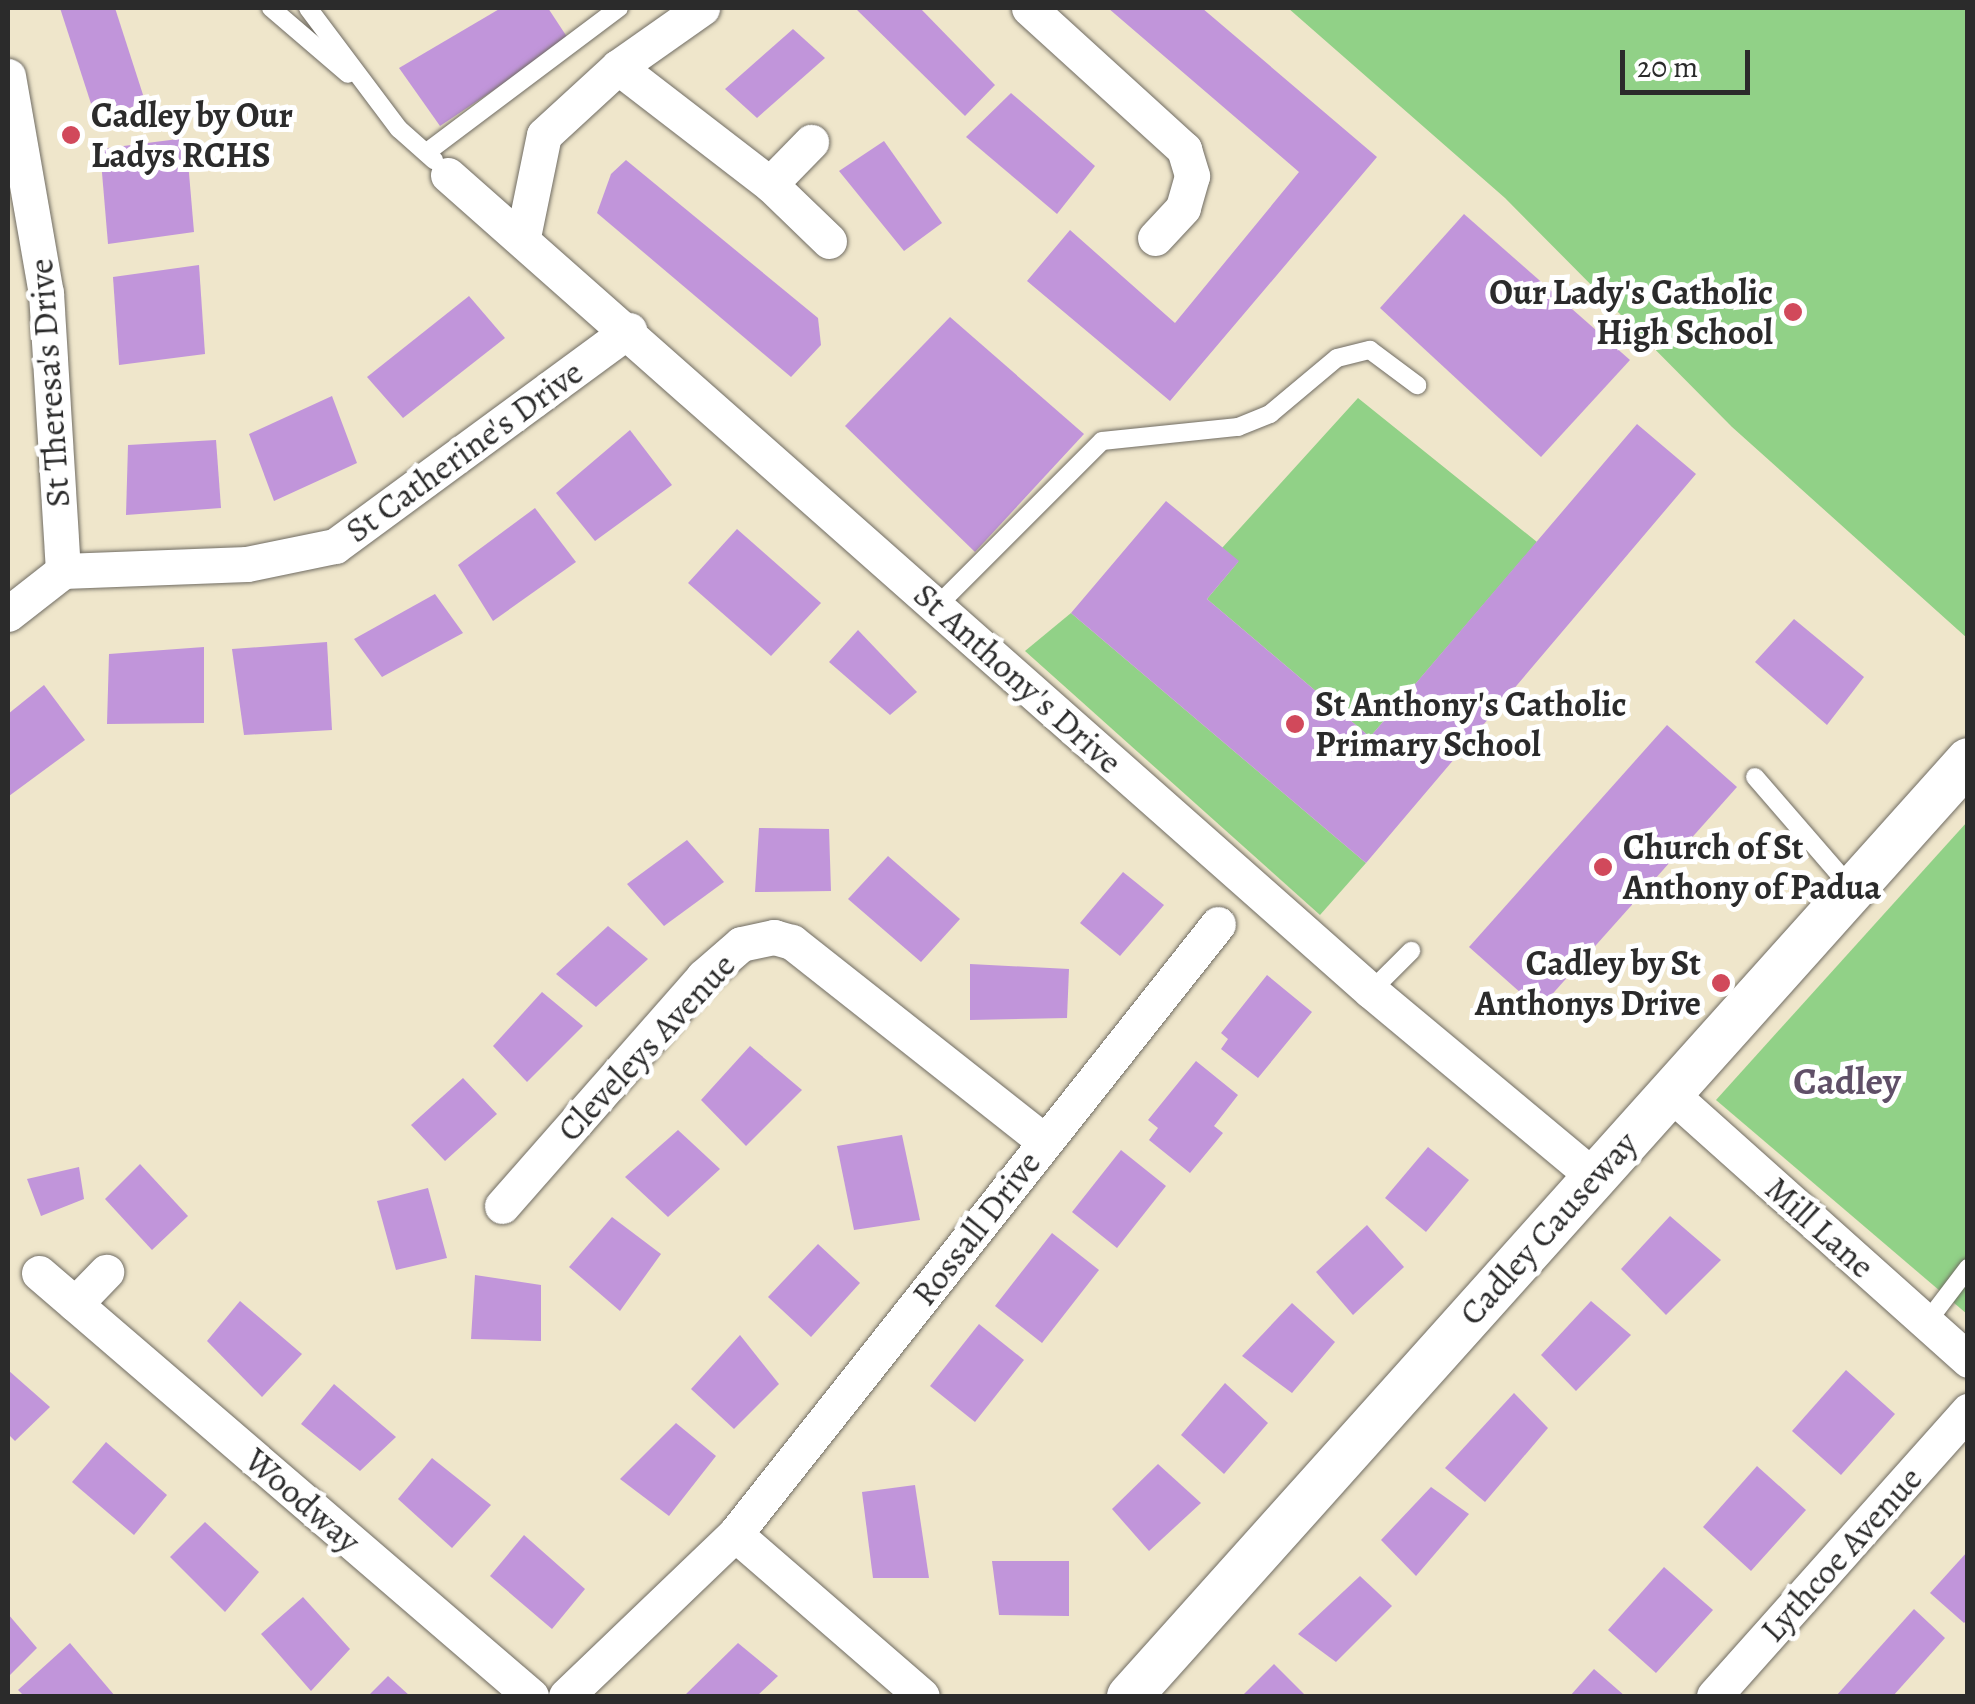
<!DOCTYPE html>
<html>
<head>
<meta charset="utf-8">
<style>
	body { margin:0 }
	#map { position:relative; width:1975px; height:1704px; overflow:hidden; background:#efe6cb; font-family:Alegreya,serif }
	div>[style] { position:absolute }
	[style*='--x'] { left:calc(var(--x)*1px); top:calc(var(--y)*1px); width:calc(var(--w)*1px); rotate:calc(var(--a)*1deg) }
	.green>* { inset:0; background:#91d187 }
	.building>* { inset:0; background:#c195da }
	.roads { filter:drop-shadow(0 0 2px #706c63) drop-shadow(0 0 2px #706c63) }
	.service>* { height:18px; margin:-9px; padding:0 9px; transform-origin:9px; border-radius:9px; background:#fff }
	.minor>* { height:35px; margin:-17.5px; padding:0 17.5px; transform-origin:17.5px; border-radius:17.5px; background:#fff }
	.tertiary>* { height:45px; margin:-22.5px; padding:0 22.5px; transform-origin:22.5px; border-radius:22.5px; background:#fff }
	.dots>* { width:28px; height:28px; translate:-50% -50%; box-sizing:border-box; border:5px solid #fff; border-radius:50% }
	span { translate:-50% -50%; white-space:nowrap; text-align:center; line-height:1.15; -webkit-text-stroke:10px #fff; paint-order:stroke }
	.poi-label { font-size:35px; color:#2b2b2b; font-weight:700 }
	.left { translate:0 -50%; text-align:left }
	.right { translate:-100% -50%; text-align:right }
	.street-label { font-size:35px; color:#2b2b2b }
	.neighbourhood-label { font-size:38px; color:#605068; font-weight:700 }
	.frame { position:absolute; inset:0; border:10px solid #2b2b2b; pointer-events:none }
	.scale { position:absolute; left:1620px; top:50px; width:130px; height:45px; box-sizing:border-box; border:5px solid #2b2b2b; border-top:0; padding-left:12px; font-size:30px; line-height:35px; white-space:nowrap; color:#2b2b2b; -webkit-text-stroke:8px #fff; paint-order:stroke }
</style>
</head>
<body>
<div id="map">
	<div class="green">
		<div style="clip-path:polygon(1288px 8px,1967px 8px,1967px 638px,1732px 427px,1505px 198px)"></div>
		<div style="clip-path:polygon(1358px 398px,1537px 542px,1370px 737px,1207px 599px,1238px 562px,1222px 548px)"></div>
		<div style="clip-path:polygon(1071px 613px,1366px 863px,1320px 915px,1025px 651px)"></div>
		<div style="clip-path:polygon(1967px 822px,1967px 1314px,1716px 1100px)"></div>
	</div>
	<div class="building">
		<div style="clip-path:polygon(60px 8px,115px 8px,146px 104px,95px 116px)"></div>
		<div style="clip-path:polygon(501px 8px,548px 8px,569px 40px,440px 126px,399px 68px)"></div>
		<div style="clip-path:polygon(855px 8px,920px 8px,995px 85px,965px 116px)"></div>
		<div style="clip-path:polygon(1108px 8px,1202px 8px,1377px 157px,1170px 401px,1027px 281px,1070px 230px,1175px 323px,1299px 172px)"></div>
		<div style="clip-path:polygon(793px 29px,825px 58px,757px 118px,725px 89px)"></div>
		<div style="clip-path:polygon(1011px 93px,1095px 166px,1057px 214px,966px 137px)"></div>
		<div style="clip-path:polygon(186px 138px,194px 232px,108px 244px,100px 149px)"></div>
		<div style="clip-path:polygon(884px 141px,942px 223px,904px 251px,839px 171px)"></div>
		<div style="clip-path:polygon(626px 160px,818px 318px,821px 345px,791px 377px,597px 213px,611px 174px)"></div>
		<div style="clip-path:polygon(1464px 214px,1630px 360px,1541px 457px,1380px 308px)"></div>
		<div style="clip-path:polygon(199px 265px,205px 354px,119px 365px,113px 277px)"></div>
		<div style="clip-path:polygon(469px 296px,505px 338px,403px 418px,367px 377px)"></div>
		<div style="clip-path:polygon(950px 317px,1084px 434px,975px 552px,845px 426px)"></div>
		<div style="clip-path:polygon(332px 396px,357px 463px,274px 501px,249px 434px)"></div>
		<div style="clip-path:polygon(1637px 424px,1696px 474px,1366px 863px,1071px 613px,1166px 501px,1239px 561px,1207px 599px,1370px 737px)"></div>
		<div style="clip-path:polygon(630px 430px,672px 485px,595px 541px,556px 493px)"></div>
		<div style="clip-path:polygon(216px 440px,221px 508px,126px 515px,128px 445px)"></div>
		<div style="clip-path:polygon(535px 508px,576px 562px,493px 621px,458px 565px)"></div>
		<div style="clip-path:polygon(737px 529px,821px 603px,771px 656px,688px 583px)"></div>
		<div style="clip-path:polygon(435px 594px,463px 633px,382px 677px,354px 639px)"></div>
		<div style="clip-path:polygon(1794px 619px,1864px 677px,1827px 725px,1755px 662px)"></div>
		<div style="clip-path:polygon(858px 630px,917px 692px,890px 715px,829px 662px)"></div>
		<div style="clip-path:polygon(327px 642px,332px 730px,244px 735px,232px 649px)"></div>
		<div style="clip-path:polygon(204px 647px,204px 723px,107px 724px,109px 654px)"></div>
		<div style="clip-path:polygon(44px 685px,85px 740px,9px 796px,8px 714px)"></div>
		<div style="clip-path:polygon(1667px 725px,1737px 787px,1539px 1009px,1469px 947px)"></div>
		<div style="clip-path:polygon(759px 828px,829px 829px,831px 891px,755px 892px)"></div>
		<div style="clip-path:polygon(687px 840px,724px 882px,664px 926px,627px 884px)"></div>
		<div style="clip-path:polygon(888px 856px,960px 919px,921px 962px,848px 899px)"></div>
		<div style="clip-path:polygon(1123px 872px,1164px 905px,1120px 956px,1080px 923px)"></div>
		<div style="clip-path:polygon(608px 926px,648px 959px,596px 1007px,556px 974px)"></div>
		<div style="clip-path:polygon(970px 964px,1069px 969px,1067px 1018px,970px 1020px)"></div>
		<div style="clip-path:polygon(1267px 975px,1312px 1012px,1258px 1078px,1221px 1049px,1228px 1039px,1221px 1033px)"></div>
		<div style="clip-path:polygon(542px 992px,583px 1026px,527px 1082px,493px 1046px)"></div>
		<div style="clip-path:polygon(750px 1046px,802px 1090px,746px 1146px,701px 1100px)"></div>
		<div style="clip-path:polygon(1196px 1061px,1238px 1095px,1214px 1126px,1223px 1133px,1190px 1173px,1149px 1140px,1158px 1128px,1148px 1120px)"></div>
		<div style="clip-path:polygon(463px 1078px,497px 1114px,445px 1161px,411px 1125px)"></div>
		<div style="clip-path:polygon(678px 1130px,720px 1169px,668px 1217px,625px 1177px)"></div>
		<div style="clip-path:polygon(902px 1135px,920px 1220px,854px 1230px,837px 1146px)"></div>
		<div style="clip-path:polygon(1428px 1147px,1469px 1180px,1426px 1232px,1385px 1198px)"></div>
		<div style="clip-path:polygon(1121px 1150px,1166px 1186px,1117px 1248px,1072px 1212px)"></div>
		<div style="clip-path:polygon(140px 1164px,188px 1216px,152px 1250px,105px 1199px)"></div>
		<div style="clip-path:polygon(79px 1167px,84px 1199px,41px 1216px,27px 1179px)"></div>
		<div style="clip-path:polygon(428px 1188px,447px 1258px,396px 1270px,377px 1201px)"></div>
		<div style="clip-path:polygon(1670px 1216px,1721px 1260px,1666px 1315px,1621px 1269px)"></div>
		<div style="clip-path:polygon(612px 1217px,661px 1254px,620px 1311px,569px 1267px)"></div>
		<div style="clip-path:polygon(1367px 1225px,1404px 1267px,1353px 1315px,1316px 1272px)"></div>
		<div style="clip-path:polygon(1052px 1233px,1099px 1270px,1042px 1343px,995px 1306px)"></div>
		<div style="clip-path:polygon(818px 1244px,860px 1283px,811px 1337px,768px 1297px)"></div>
		<div style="clip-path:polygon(475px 1275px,541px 1285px,541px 1341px,471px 1339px)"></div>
		<div style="clip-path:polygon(240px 1301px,302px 1354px,262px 1397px,207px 1341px)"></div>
		<div style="clip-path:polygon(1591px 1301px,1631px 1335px,1576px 1391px,1541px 1355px)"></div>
		<div style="clip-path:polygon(1292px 1303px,1335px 1342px,1292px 1393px,1242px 1356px)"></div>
		<div style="clip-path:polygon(979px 1324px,1024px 1360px,975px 1422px,930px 1386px)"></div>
		<div style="clip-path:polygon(740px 1335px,779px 1384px,734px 1429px,691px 1389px)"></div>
		<div style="clip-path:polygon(8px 1370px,50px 1407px,15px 1441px,8px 1434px)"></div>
		<div style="clip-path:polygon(1846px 1370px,1895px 1414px,1841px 1475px,1792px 1431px)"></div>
		<div style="clip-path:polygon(1225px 1383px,1268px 1423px,1224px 1474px,1181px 1435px)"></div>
		<div style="clip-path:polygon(334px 1384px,396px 1437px,360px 1471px,301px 1424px)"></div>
		<div style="clip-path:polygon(1514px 1393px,1548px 1428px,1485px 1502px,1445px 1468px)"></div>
		<div style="clip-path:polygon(676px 1423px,716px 1456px,669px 1516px,620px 1479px)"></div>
		<div style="clip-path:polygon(106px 1442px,167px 1495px,134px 1535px,72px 1482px)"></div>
		<div style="clip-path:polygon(432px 1458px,491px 1505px,452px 1548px,398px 1499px)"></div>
		<div style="clip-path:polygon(1158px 1464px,1201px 1503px,1149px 1551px,1112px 1509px)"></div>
		<div style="clip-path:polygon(1757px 1466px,1806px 1510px,1751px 1571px,1703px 1527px)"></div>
		<div style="clip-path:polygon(915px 1485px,929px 1578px,873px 1578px,862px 1492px)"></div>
		<div style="clip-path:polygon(1431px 1487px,1469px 1514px,1416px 1576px,1381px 1540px)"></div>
		<div style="clip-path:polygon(205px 1522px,259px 1572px,225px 1612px,170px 1557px)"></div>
		<div style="clip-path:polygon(524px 1535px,585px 1589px,552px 1629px,490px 1576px)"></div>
		<div style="clip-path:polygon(1968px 1551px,1968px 1619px,1964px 1623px,1930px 1593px)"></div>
		<div style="clip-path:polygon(992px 1561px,1069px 1561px,1069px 1616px,999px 1615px)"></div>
		<div style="clip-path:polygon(1664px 1567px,1713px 1610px,1656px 1673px,1608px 1630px)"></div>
		<div style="clip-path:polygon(1360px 1576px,1392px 1606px,1336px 1662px,1298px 1634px)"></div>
		<div style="clip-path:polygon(303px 1597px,350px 1649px,311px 1691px,261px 1634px)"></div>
		<div style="clip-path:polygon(1914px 1609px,1945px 1638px,1893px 1696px,1836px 1696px)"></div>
		<div style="clip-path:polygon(8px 1614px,37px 1648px,8px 1677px)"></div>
		<div style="clip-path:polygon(70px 1643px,115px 1696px,24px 1696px,18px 1690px)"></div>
		<div style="clip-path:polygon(738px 1643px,778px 1676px,757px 1696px,684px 1696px)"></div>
		<div style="clip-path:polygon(1274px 1664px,1306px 1696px,1242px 1696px)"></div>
		<div style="clip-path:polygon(1594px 1669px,1625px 1696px,1570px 1696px)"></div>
		<div style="clip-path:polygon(388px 1676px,410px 1696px,368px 1696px)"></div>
	</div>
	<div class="roads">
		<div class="service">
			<div style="--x:271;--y:8;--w:101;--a:40.6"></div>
			<div style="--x:308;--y:8;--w:151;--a:53.1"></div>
			<div style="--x:399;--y:129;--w:47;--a:41.5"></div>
			<div style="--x:427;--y:152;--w:240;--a:-36.9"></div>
			<div style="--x:937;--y:606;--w:233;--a:-45"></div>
			<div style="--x:1102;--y:441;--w:137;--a:-5.9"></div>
			<div style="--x:1238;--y:427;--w:35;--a:-22"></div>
			<div style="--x:1270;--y:414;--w:87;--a:-39.9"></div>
			<div style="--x:1337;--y:358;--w:34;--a:-14"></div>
			<div style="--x:1370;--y:350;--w:59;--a:36.7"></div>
			<div style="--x:1755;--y:777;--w:148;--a:49.1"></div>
			<div style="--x:1371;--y:991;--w:57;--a:-45"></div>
			<div style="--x:1927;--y:1322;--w:68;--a:-52.8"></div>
		</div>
		<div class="minor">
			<div style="--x:1029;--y:8;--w:210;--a:42.3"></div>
			<div style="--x:1184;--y:149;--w:28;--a:73"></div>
			<div style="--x:1192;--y:176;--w:33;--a:106"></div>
			<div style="--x:1183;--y:208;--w:41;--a:133"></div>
			<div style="--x:618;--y:67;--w:192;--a:37.6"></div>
			<div style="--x:770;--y:184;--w:82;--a:44"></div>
			<div style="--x:8;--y:76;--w:220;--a:80.1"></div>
			<div style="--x:46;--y:293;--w:279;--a:86.5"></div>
			<div style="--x:448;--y:175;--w:1232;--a:41.48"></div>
			<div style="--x:1371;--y:991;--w:289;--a:39.8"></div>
			<div style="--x:770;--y:184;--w:59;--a:-45.7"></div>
			<div style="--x:523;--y:237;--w:104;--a:-78.4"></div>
			<div style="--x:544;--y:135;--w:100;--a:-42.6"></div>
			<div style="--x:618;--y:67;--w:103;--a:-35.1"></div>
			<div style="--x:8;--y:614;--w:70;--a:-38"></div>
			<div style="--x:63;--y:571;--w:184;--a:-2.2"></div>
			<div style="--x:247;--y:564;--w:90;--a:-11.6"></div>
			<div style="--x:335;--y:546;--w:365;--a:-36.3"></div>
			<div style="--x:1671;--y:1094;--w:399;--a:41.8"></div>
			<div style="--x:502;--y:1206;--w:305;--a:-48.7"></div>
			<div style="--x:703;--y:977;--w:50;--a:-41"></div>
			<div style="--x:741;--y:944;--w:34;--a:-12"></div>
			<div style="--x:774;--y:937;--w:19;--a:16"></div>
			<div style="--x:792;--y:942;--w:321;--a:38.3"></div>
			<div style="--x:39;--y:1273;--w:649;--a:40.69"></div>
			<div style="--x:75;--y:1304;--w:45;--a:-45.9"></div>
			<div style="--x:735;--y:1534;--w:247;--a:40.9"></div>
			<div style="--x:566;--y:1696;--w:234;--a:-43.8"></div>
			<div style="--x:735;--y:1534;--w:778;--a:-51.63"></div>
			<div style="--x:1714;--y:1696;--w:382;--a:-48.3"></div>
		</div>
		<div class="tertiary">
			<div style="--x:1129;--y:1696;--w:1257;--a:-48.13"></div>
		</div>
	</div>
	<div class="dots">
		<div style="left:71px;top:135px;background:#d1495b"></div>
		<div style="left:1793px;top:312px;background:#d1495b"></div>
		<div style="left:1295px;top:724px;background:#d1495b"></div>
		<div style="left:1603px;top:867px;background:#d1495b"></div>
		<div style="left:1721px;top:983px;background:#d1495b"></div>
	</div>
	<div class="poi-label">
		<span class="left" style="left:91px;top:135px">Cadley by Our<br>Ladys RCHS</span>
		<span class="right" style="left:1773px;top:312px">Our Lady's Catholic<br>High School</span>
		<span class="left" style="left:1315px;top:724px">St Anthony's Catholic<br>Primary School</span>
		<span class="left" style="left:1623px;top:867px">Church of St<br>Anthony of Padua</span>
		<span class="right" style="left:1701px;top:983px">Cadley by St<br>Anthonys Drive</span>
	</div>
	<div class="street-label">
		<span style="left:49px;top:383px;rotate:-94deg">St Theresa's Drive</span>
		<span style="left:464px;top:451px;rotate:-36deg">St Catherine's Drive</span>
		<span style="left:1018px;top:678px;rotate:42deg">St Anthony's Drive</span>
		<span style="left:646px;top:1047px;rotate:-47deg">Cleveleys Avenue</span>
		<span style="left:1820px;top:1227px;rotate:42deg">Mill Lane</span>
		<span style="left:976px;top:1228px;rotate:-52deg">Rossall Drive</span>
		<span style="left:1548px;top:1228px;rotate:-48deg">Cadley Causeway</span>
		<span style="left:303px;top:1500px;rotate:41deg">Woodway</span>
		<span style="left:1841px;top:1554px;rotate:-48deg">Lythcoe Avenue</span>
	</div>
	<div class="neighbourhood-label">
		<span style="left:1847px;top:1082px">Cadley</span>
	</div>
	<div class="frame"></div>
	<div class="scale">20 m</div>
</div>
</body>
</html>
